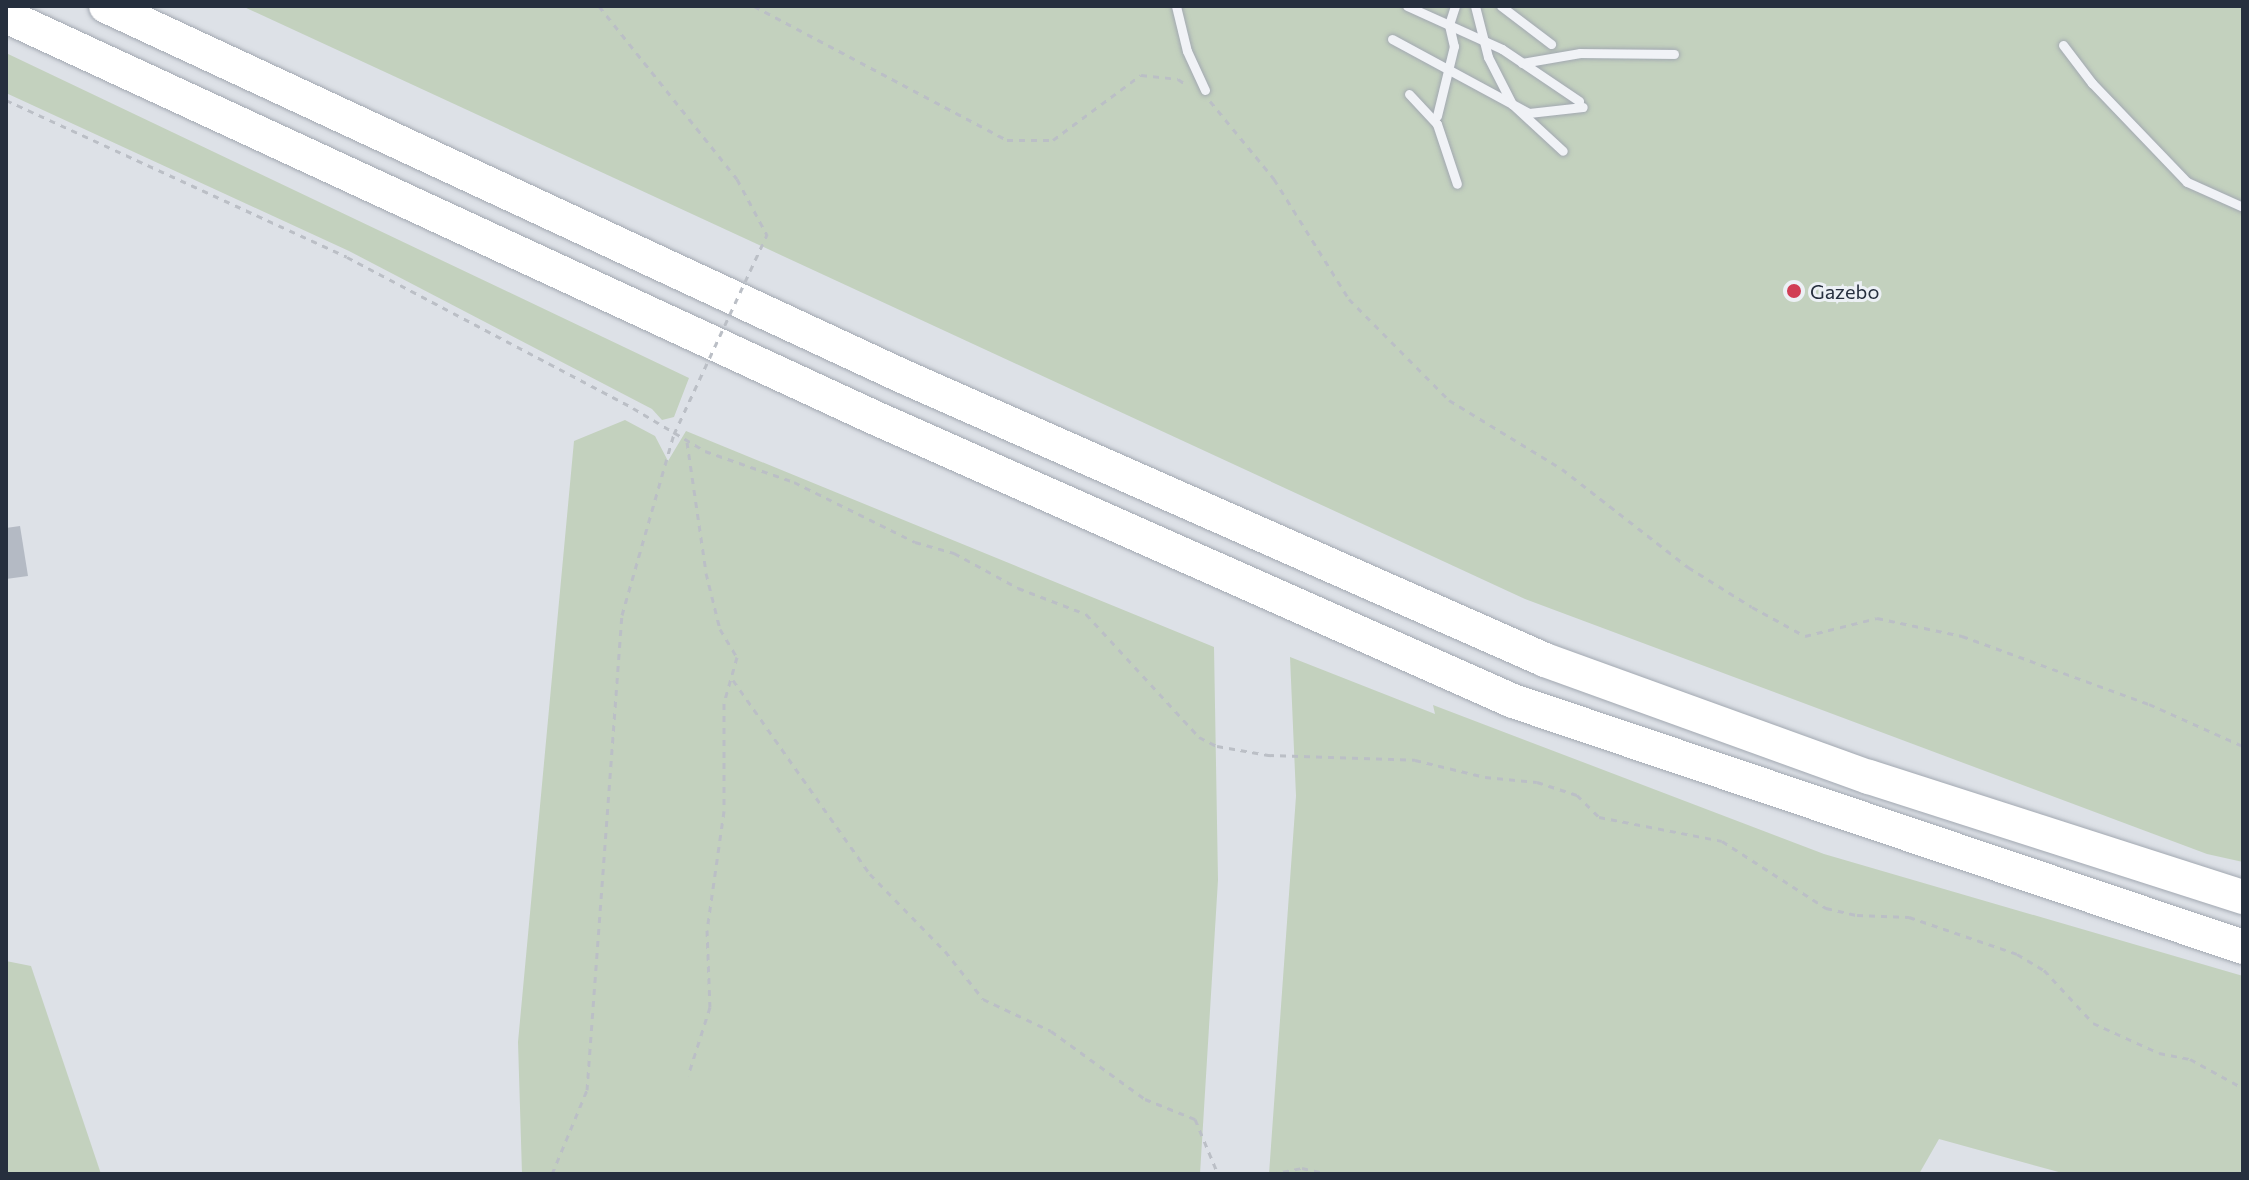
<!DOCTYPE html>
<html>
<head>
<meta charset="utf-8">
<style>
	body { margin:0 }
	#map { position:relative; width:2249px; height:1180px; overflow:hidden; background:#dde1e7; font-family:Commissioner,sans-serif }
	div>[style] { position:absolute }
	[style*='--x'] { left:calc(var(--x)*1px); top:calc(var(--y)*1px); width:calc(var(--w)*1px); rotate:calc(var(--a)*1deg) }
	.green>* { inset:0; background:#c3d1be }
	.building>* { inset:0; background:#b4bac4 }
	.path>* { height:3px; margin-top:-1.5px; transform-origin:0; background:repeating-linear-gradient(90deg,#bbbfc6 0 6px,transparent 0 12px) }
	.roads { filter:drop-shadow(0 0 2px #a2a8b1) drop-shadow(0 0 2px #a2a8b1) }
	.lane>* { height:9px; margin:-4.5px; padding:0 4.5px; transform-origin:4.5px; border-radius:4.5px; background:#f0f2f6 }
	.highway>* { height:34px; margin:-17px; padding:0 17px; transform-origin:17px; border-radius:17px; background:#fff }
	.path-bridge>* { height:3px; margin-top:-1.5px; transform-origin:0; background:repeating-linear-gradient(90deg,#bbbfc6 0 6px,transparent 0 12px) }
	.dots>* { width:22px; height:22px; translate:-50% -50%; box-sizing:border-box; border:4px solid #ecf0f5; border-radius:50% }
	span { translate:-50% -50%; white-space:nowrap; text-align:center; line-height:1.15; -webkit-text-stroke:6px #ecf0f5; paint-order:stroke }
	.poi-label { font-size:20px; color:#262f3e }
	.left { translate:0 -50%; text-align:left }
	.frame { position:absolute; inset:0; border:8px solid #262f3e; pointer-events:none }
</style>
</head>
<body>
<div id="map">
	<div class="green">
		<div style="clip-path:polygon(242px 6px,2243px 6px,2243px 862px,2207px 854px,1525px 599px)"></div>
		<div style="clip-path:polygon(6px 53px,689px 378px,674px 417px,662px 420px,652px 409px,349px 251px,6px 93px)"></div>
		<div style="clip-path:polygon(625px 420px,655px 436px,668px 461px,686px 431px,1214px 647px,1218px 880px,1200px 1174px,522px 1174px,518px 1042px,574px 441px)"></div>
		<div style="clip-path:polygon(1290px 657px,1435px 714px,1433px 705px,1824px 854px,2243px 976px,2243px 1174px,2066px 1174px,1939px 1139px,1919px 1174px,1269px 1174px,1296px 796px)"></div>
		<div style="clip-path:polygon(6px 961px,31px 966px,101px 1174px,6px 1174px)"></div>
	</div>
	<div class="building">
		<div style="clip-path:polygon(20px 526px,28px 576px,6px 579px,6px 528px)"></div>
	</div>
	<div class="path">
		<div style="--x:599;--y:6;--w:221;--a:51.4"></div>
		<div style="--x:737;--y:179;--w:64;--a:61.8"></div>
		<div style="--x:754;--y:6;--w:286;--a:27.9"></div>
		<div style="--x:1007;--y:140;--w:46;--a:0"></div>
		<div style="--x:1053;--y:140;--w:109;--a:-36.5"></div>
		<div style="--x:1141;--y:75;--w:37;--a:6"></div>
		<div style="--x:1178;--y:79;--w:11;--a:34"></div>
		<div style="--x:6;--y:100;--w:375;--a:24.7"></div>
		<div style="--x:347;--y:257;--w:323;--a:27.8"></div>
		<div style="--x:633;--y:408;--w:84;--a:30.8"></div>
		<div style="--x:705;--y:451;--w:94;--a:19.2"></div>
		<div style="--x:794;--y:482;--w:135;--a:26.4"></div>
		<div style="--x:915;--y:542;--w:41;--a:15.8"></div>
		<div style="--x:954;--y:553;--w:73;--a:28.7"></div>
		<div style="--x:1018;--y:588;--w:73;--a:20.9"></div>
		<div style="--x:1086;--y:614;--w:167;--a:47.4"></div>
		<div style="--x:1199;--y:737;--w:20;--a:27"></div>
		<div style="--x:1217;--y:746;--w:52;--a:10"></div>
		<div style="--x:1268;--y:755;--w:147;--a:1.9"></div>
		<div style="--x:1415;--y:760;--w:72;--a:13.7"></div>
		<div style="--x:1485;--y:777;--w:52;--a:5.5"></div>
		<div style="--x:1537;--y:782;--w:42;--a:18"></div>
		<div style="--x:1577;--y:795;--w:31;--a:45"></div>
		<div style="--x:1599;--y:817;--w:125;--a:11"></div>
		<div style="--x:1722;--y:841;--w:124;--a:32.8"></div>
		<div style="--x:1826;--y:908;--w:32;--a:13"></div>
		<div style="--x:1857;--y:915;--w:52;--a:2.2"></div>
		<div style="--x:1909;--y:917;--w:114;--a:18.9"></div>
		<div style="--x:2017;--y:954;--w:31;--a:31"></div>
		<div style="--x:2044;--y:970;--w:72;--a:47.2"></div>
		<div style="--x:2093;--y:1023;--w:72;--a:24.4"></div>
		<div style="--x:2159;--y:1053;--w:32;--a:11"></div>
		<div style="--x:2190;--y:1059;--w:60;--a:28.7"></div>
		<div style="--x:1210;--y:101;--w:101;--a:50.6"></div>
		<div style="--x:1274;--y:179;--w:142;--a:58"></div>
		<div style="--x:1349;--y:299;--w:142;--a:45.3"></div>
		<div style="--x:1449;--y:400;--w:132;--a:31.4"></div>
		<div style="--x:1562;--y:469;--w:160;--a:37.9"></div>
		<div style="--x:1688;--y:567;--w:75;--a:32"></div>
		<div style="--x:1752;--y:607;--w:60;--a:28.7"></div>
		<div style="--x:1805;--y:636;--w:74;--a:-14"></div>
		<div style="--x:1877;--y:618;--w:87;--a:12"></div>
		<div style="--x:1962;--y:636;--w:199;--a:20"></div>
		<div style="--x:2149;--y:704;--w:103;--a:24.1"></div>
		<div style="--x:687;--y:442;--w:132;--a:81.7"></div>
		<div style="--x:706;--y:573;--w:58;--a:76"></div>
		<div style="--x:720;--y:629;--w:33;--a:59"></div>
		<div style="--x:737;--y:657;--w:48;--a:105.8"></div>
		<div style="--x:724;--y:703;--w:108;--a:90"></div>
		<div style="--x:724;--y:811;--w:120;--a:98.1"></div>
		<div style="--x:707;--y:930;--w:77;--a:87.8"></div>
		<div style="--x:710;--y:1007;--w:72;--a:107.7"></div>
		<div style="--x:733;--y:680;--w:237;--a:54.8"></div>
		<div style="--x:870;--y:874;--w:107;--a:45.8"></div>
		<div style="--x:945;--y:951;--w:61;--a:51.6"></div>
		<div style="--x:983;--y:999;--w:75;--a:25.2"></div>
		<div style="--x:1051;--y:1031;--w:116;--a:35.9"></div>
		<div style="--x:1145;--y:1099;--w:54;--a:21.8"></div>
		<div style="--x:1195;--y:1119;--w:60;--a:67.3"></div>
		<div style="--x:1218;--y:1174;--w:5;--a:0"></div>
		<div style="--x:552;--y:1174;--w:91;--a:-67.4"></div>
		<div style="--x:587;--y:1090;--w:476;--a:-85.8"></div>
		<div style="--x:622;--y:615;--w:188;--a:-74"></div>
		<div style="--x:1271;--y:1174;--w:32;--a:-11"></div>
		<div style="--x:1302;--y:1168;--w:27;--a:13"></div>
	</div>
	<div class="roads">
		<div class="lane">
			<div style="--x:1176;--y:6;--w:46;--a:76.3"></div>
			<div style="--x:1187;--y:51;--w:43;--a:65.2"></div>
			<div style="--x:1407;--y:6;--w:46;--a:24.3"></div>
			<div style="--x:1449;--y:25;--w:22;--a:77"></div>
			<div style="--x:1454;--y:46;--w:72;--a:103.7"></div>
			<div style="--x:1455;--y:6;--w:20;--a:108"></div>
			<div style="--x:1449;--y:25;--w:58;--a:24.4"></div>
			<div style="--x:1502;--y:49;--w:93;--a:34"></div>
			<div style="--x:1475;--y:6;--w:53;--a:75.7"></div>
			<div style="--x:1488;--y:57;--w:53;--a:62.9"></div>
			<div style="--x:1512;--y:104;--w:69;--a:42.7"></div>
			<div style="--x:1501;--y:6;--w:63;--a:37.2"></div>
			<div style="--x:1392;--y:39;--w:156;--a:28.4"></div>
			<div style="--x:1529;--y:113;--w:54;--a:-6.3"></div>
			<div style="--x:2063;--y:45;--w:48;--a:52.7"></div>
			<div style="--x:2092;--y:83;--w:137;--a:46.2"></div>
			<div style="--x:2187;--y:182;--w:61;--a:24.1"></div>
			<div style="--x:1522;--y:63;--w:59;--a:-9.8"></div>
			<div style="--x:1580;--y:53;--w:94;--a:0.6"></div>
			<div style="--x:1409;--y:94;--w:41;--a:47"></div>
			<div style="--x:1437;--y:124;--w:63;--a:71.6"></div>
		</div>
		<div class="highway">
			<div style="--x:106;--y:6;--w:878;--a:24.93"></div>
			<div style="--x:902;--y:376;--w:703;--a:23.83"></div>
			<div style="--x:1545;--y:660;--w:344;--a:19.9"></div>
			<div style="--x:1869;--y:777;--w:393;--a:17.8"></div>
			<div style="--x:6;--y:16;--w:955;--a:24.82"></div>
			<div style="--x:873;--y:417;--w:700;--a:23.93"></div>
			<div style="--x:1513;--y:701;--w:770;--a:18.62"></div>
		</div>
	</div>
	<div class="path-bridge">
		<div style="--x:674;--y:434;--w:220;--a:-65"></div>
	</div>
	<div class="dots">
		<div style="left:1794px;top:291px;background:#d13d54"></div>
	</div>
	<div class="poi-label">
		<span class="left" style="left:1810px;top:291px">Gazebo</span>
	</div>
	<div class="frame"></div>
</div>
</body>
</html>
